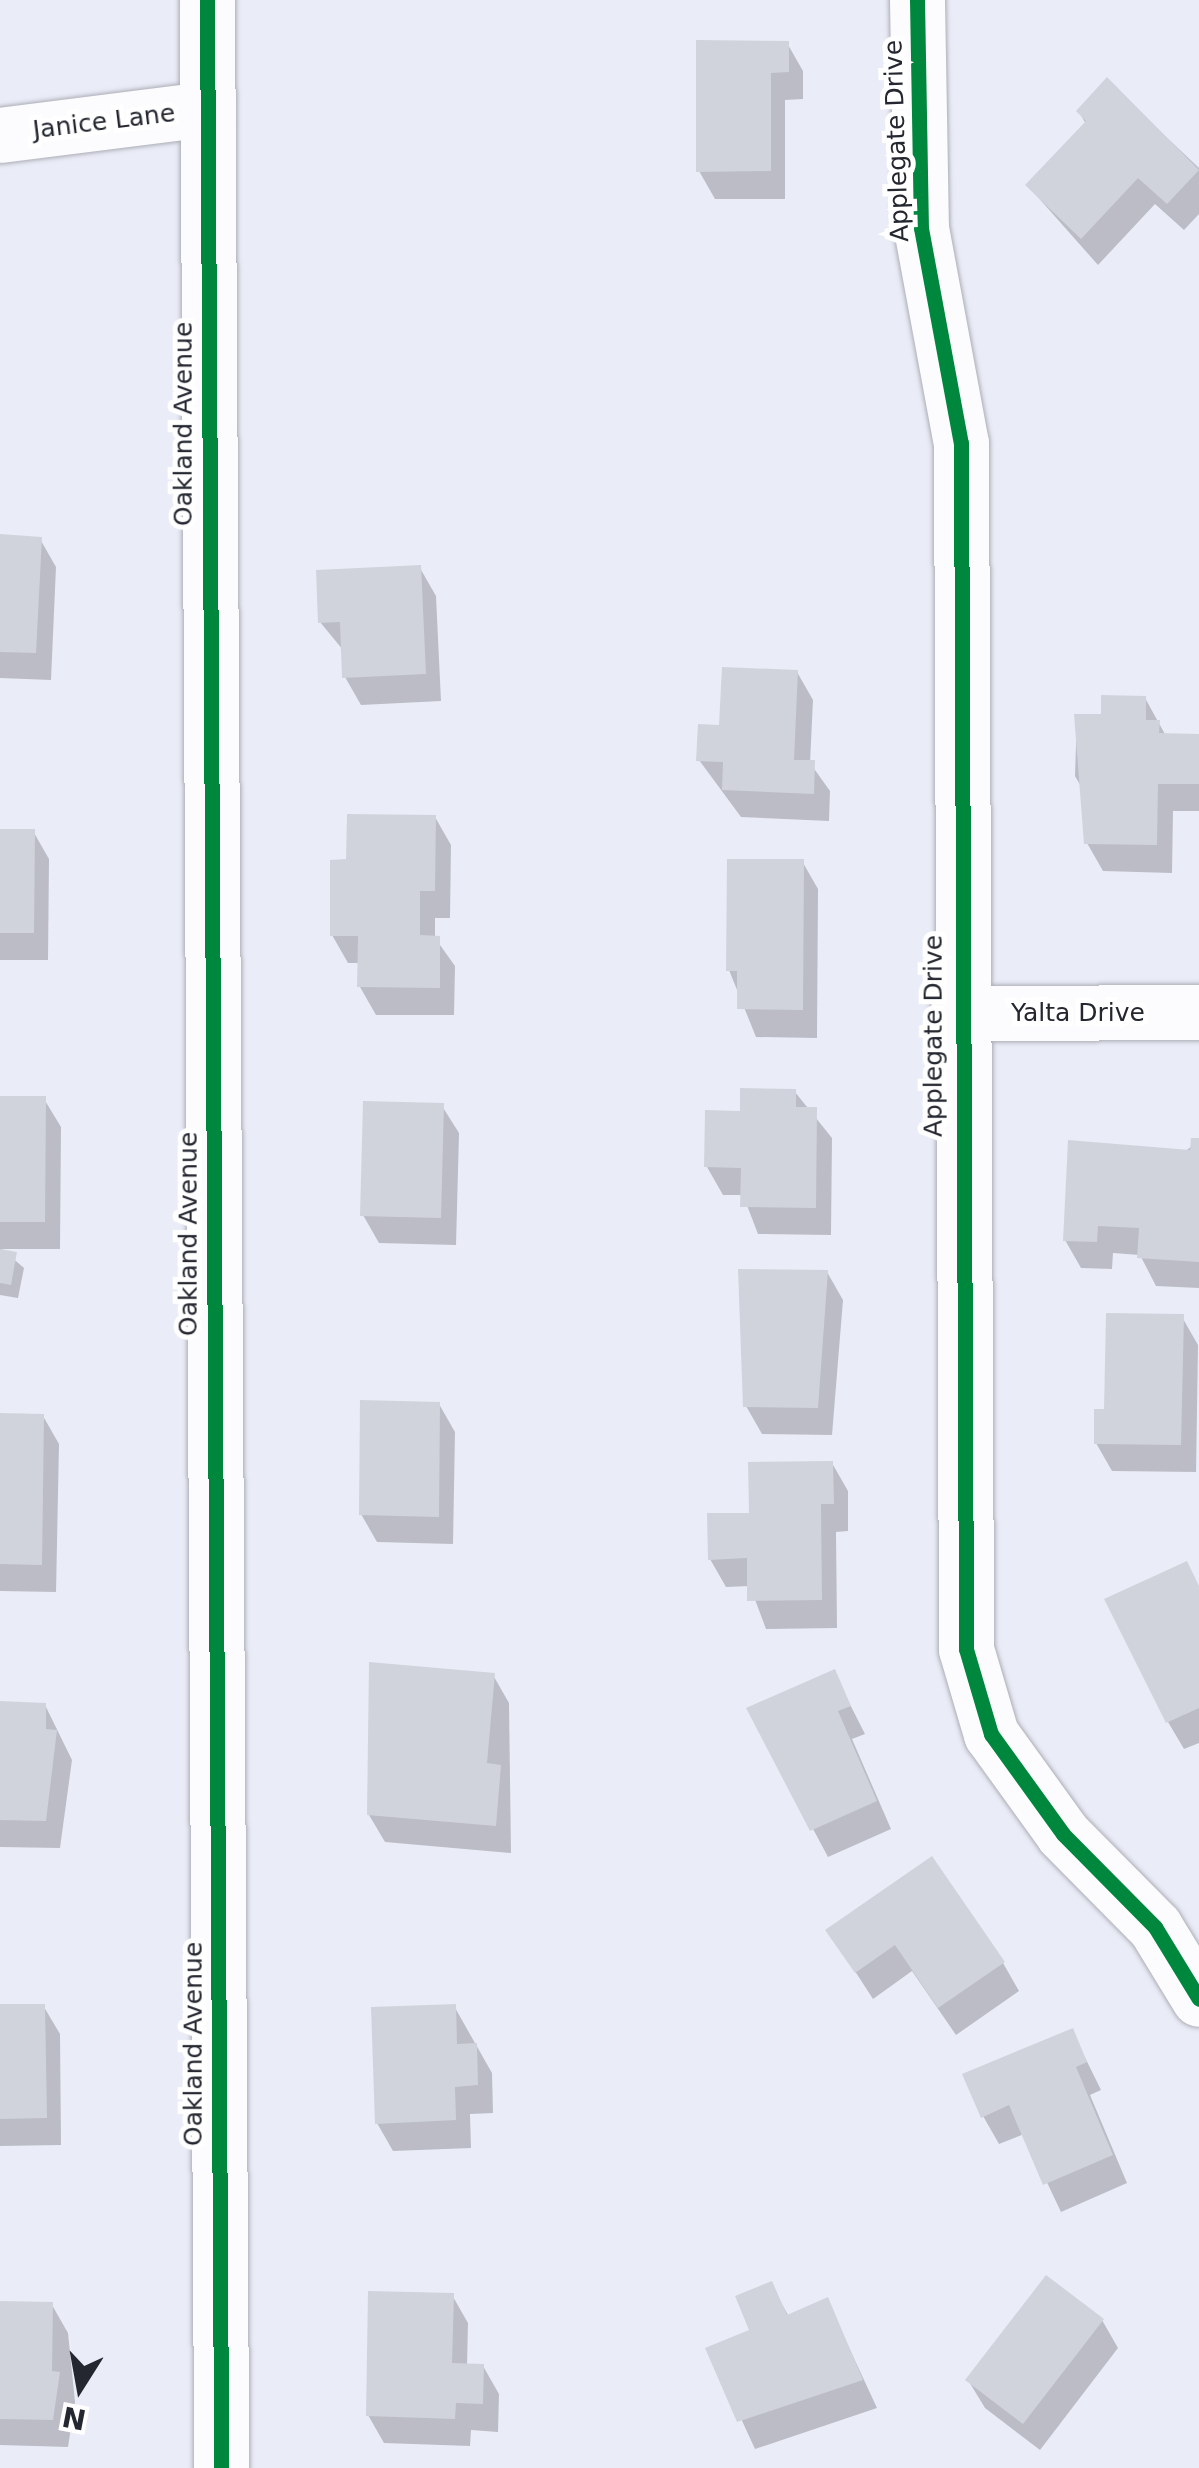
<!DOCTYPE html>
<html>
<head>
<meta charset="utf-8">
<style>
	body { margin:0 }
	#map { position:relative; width:1199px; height:2468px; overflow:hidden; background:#eaecf7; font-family:"DejaVu Sans",sans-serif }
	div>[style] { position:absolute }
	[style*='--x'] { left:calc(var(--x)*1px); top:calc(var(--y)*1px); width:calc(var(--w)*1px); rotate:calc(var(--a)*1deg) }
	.shadow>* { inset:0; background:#0003 }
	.building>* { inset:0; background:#d1d3dc }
	.roads { filter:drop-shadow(0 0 2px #acaeb7) drop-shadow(0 0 2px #acaeb7) }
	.minor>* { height:55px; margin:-27.5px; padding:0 27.5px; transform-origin:27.5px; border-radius:27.5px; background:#fcfcfe }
	.cycleway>* { height:15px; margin:-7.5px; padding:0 7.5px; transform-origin:7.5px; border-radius:7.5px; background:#00873e }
	span { translate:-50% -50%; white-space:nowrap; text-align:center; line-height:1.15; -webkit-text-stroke:10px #fff; paint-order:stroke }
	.street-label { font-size:25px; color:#242730 }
	.north { position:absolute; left:30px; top:2338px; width:100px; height:100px; -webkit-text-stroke:8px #fff; paint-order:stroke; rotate:191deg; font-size:28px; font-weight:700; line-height:40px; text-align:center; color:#242730 }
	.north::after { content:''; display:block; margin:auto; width:35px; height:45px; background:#242730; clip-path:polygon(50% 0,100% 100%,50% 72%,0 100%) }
</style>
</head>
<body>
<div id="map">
	<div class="shadow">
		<div style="clip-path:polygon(787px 43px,803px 71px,803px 99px,785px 100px,785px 199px,715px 199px,699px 171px)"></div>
		<div style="clip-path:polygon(1107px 81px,1199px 168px,1199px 214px,1184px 230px,1155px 204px,1098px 265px,1028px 186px,1086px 124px,1079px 112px)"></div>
		<div style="clip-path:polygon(0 537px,40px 539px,56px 567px,51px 680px,0 678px)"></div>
		<div style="clip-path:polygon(420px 568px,436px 596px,441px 701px,361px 705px,345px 677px,343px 650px,320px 622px)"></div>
		<div style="clip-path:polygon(797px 672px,813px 700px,810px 763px,830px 791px,829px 821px,741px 817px,699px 760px,721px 728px)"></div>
		<div style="clip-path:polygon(1145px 698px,1166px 736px,1199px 737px,1199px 811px,1173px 811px,1172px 873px,1103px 871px,1087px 843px,1087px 797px,1075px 776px,1077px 716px,1104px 717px)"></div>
		<div style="clip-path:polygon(435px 817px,451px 845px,450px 918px,435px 918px,435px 938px,455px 966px,454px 1015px,376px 1015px,360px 987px,360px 963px,348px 963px,332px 935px,349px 861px)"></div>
		<div style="clip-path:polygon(0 831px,33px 831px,49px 859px,48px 960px,0 960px)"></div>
		<div style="clip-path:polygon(802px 861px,818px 889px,817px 1038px,756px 1037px,729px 970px)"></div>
		<div style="clip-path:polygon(795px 1092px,832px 1138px,831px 1235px,758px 1234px,743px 1195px,723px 1195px,707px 1167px)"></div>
		<div style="clip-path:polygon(0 1098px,44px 1099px,61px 1127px,60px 1249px,2px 1249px,24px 1268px,18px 1298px,0 1295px)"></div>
		<div style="clip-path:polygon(442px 1106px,459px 1133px,456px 1245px,379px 1243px,363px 1215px)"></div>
		<div style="clip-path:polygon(1199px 1141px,1199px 1288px,1156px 1286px,1140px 1255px,1113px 1253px,1112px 1269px,1081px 1268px,1065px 1240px)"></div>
		<div style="clip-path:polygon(827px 1272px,843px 1300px,832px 1435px,762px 1434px,746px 1406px)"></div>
		<div style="clip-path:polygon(1182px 1317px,1198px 1345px,1196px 1472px,1112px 1471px,1096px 1443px,1107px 1411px)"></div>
		<div style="clip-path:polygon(439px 1404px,455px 1432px,453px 1544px,377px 1542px,361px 1514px)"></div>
		<div style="clip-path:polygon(0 1416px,43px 1416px,59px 1444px,56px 1592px,0 1591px)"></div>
		<div style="clip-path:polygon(832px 1463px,848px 1491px,848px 1531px,836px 1532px,837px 1628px,766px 1629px,750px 1586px,726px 1587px,710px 1559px)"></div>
		<div style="clip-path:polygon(1199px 1586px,1199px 1743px,1184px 1749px,1168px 1722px)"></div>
		<div style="clip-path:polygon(371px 1665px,493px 1675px,509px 1703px,511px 1853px,385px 1842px,369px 1815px)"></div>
		<div style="clip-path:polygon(834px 1673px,865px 1734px,852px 1739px,891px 1829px,828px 1857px,749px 1709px)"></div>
		<div style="clip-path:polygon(0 1704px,45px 1705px,72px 1760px,60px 1848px,0 1847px)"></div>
		<div style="clip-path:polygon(829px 1931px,1003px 1963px,1019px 1991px,956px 2035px,912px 1971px,873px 1999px)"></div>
		<div style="clip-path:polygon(454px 2006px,492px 2073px,493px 2113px,470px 2114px,471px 2148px,393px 2151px,377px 2123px)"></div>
		<div style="clip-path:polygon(0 2007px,44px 2007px,60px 2034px,61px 2145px,0 2146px)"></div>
		<div style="clip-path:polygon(1072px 2031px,1101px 2090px,1090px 2095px,1127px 2183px,1061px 2212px,1024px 2134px,999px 2144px,983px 2116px)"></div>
		<div style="clip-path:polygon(771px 2284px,789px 2317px,827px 2300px,877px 2408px,755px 2449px,709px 2349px,752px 2331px)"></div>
		<div style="clip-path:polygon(452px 2295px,468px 2323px,467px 2366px,483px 2366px,499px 2394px,498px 2432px,471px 2430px,470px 2446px,384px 2443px,368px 2415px)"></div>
		<div style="clip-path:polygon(0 2304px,52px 2305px,68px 2333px,75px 2402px,68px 2447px,0 2445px)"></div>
		<div style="clip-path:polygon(1102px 2320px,1118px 2348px,1040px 2450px,985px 2408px,968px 2380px)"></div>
	</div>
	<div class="building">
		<div style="clip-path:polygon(696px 40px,789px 41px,789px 72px,771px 73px,771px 171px,696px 172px)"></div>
		<div style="clip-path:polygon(1107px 77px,1199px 170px,1167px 204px,1138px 178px,1081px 239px,1025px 185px,1086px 121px,1076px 111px)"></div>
		<div style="clip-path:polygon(0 534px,42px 537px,36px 653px,0 652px)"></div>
		<div style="clip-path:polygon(421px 565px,426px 674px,342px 678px,340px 622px,318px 623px,316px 570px)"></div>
		<div style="clip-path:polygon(722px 667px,798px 670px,794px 760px,815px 760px,814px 794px,722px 790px,723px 762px,696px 761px,698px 724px,719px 725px)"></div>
		<div style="clip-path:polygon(1101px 695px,1146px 696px,1146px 720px,1160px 720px,1159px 733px,1199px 734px,1199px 784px,1158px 784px,1157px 845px,1084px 844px,1074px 714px,1101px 714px)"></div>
		<div style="clip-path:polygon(347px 814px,436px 815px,435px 891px,420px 891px,420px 935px,440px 936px,440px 988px,357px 987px,358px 936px,330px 936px,330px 860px,346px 859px)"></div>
		<div style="clip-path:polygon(0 829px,35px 829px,34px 933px,0 933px)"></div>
		<div style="clip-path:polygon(727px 859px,804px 859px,803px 1010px,737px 1009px,737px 971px,726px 971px)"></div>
		<div style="clip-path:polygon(740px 1088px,796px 1089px,796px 1107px,817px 1107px,816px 1208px,740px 1207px,741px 1168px,704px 1167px,705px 1110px,740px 1111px)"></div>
		<div style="clip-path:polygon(0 1096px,46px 1096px,45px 1222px,0 1222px)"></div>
		<div style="clip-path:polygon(363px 1101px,444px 1103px,441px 1218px,360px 1216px)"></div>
		<div style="clip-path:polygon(1191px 1138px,1199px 1138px,1199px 1262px,1137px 1258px,1139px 1228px,1098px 1226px,1097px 1242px,1063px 1241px,1068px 1140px,1190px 1150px)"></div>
		<div style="clip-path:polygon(0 1249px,17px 1252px,11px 1285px,0 1283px)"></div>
		<div style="clip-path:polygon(738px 1269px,828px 1270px,818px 1408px,743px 1407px)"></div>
		<div style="clip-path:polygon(1106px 1313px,1184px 1314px,1181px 1445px,1094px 1444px,1094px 1409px,1104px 1409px)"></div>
		<div style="clip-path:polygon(360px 1400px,440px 1402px,439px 1517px,359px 1515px)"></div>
		<div style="clip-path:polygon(0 1413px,44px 1414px,42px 1565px,0 1564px)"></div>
		<div style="clip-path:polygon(833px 1461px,834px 1504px,821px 1504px,822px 1600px,747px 1601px,747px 1558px,708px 1560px,707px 1513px,749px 1513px,748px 1462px)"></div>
		<div style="clip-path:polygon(1187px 1561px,1199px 1586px,1199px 1708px,1166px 1723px,1104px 1599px)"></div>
		<div style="clip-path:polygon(369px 1662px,495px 1673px,487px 1763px,501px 1765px,496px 1826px,367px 1815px)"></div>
		<div style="clip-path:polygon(835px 1669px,851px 1706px,838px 1711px,877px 1801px,810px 1831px,746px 1708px)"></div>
		<div style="clip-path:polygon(0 1701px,46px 1703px,46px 1729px,57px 1730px,46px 1821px,0 1820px)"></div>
		<div style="clip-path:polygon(932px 1856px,1005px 1962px,938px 2008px,895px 1945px,855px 1973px,825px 1930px)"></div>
		<div style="clip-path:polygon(0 2004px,45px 2004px,47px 2118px,0 2119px)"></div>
		<div style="clip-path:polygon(456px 2004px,457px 2044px,477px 2043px,478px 2085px,455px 2087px,456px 2120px,375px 2124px,371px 2007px)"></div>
		<div style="clip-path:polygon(1073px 2028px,1087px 2062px,1076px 2067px,1113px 2155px,1043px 2185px,1009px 2105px,981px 2118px,962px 2074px)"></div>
		<div style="clip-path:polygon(1046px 2275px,1104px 2319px,1023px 2424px,965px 2380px)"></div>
		<div style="clip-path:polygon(772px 2281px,787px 2315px,828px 2297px,863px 2380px,737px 2422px,705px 2348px,749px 2330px,735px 2296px)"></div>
		<div style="clip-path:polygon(368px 2291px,454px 2293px,452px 2363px,484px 2364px,483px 2404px,456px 2403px,455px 2419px,366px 2416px)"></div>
		<div style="clip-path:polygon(0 2301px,53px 2302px,52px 2371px,60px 2372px,53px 2420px,0 2419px)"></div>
	</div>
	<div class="roads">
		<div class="minor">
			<div style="--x:207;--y:0;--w:2468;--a:89.67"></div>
			<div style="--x:917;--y:0;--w:228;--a:89"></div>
			<div style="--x:921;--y:228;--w:219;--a:79.5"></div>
			<div style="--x:961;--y:443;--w:1206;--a:89.76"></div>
			<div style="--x:966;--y:1649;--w:89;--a:73.6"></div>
			<div style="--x:991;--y:1734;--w:123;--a:54.2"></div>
			<div style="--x:1063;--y:1834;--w:131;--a:45.3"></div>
			<div style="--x:1155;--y:1927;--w:84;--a:58.6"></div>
			<div style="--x:0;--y:135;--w:209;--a:-7.2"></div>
			<div style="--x:957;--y:1013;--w:242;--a:-0.2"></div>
		</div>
	</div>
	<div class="cycleway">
		<div style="--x:207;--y:0;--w:2468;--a:89.67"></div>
		<div style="--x:917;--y:0;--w:228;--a:89"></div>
		<div style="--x:921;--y:228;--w:219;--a:79.5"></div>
		<div style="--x:961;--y:443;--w:1206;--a:89.76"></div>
		<div style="--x:966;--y:1649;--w:89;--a:73.6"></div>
		<div style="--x:991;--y:1734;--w:123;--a:54.2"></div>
		<div style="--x:1063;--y:1834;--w:131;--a:45.3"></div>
		<div style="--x:1155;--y:1927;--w:84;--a:58.6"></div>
	</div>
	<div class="street-label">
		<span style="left:104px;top:122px;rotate:-7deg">Janice Lane</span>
		<span style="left:897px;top:141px;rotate:-92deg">Applegate Drive</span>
		<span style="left:184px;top:424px;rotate:-90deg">Oakland Avenue</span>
		<span style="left:1078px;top:1013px">Yalta Drive</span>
		<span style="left:934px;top:1036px;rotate:-90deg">Applegate Drive</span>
		<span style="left:189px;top:1234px;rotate:-90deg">Oakland Avenue</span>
		<span style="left:194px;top:2044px;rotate:-90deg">Oakland Avenue</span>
	</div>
	<div class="north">N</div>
</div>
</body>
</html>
